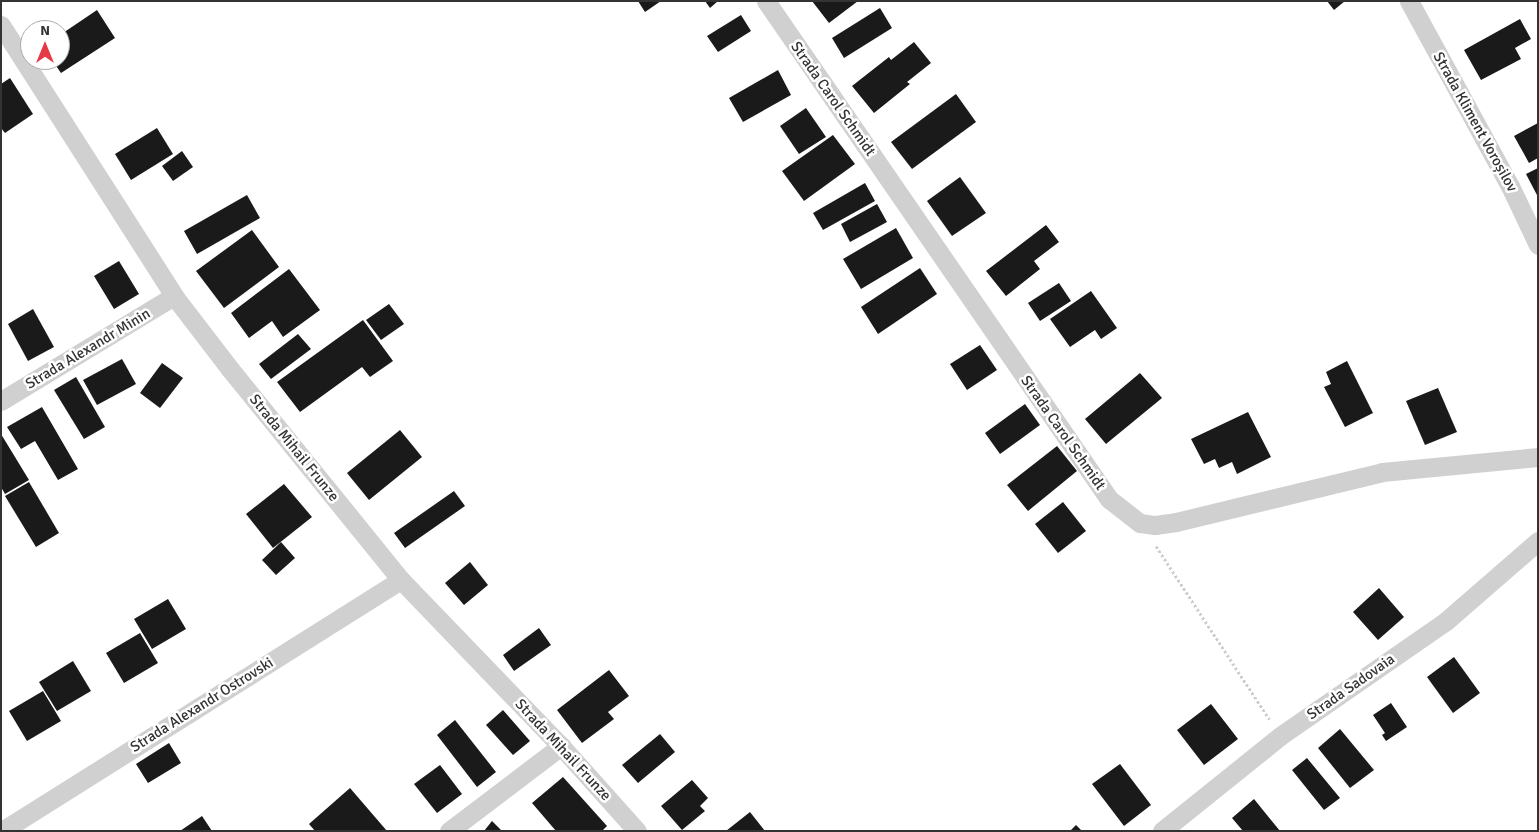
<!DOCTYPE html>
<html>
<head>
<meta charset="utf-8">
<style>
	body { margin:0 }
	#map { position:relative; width:1539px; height:832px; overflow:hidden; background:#fff; font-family:Signika,sans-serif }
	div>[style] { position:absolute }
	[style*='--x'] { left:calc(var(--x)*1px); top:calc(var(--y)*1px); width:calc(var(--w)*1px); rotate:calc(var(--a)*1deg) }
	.building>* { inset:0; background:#1a1a1a }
	.path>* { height:3px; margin-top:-1.5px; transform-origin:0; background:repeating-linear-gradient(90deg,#cdcdcd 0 2.5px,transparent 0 5px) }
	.minor>* { height:19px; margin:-9.5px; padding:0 9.5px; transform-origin:9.5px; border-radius:9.5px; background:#d0d0d0 }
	span { translate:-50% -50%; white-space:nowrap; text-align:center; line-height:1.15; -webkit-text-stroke:5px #fff; paint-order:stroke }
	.street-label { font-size:15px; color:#333 }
	.frame { position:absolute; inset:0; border:2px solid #333; pointer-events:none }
	.north { position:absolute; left:20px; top:20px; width:50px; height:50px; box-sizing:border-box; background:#fff; border:1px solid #adadad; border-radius:50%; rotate:0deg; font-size:14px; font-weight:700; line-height:20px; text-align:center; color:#333 }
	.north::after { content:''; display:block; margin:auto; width:18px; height:22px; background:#e63946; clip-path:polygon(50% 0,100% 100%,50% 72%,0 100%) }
</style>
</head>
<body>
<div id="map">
	<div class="building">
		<div style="clip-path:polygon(638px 1px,661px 1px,645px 12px)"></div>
		<div style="clip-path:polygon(705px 1px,718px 1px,710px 8px)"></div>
		<div style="clip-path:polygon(812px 1px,858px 1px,829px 23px)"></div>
		<div style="clip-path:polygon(1327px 1px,1345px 1px,1334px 10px)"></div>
		<div style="clip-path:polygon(880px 8px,892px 28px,844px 58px,832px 38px)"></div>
		<div style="clip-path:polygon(97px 10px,115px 38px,61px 73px,52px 60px,60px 60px,60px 35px)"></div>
		<div style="clip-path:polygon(741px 15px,751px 31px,718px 52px,707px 36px)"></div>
		<div style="clip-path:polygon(1520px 19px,1531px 39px,1515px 48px,1521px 59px,1481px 80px,1464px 50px)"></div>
		<div style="clip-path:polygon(914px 42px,931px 63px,907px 82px,910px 84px,874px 113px,852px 86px,889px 57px,891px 60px)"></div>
		<div style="clip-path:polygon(778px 70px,791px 95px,743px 122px,729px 98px)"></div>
		<div style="clip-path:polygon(10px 78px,33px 114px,5px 133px,1px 128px,1px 84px)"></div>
		<div style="clip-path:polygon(956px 94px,976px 122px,912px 169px,891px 142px)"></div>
		<div style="clip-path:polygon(806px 108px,826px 137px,799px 154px,780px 126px)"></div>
		<div style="clip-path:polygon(1538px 123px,1538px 158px,1529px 163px,1514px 136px)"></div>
		<div style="clip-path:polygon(157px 128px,173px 154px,131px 180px,115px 154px)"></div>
		<div style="clip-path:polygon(833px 135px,855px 164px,804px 201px,782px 171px)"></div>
		<div style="clip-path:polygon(182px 151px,193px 167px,173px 181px,162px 166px)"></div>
		<div style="clip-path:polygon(1538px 168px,1538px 197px,1526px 174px)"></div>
		<div style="clip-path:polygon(960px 177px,986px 213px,952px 236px,927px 201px)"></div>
		<div style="clip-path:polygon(865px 183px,875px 201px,823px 230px,813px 213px)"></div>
		<div style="clip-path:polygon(247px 195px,260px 218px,197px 254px,184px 231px)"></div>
		<div style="clip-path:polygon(877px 204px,887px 222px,850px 242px,841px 224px)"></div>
		<div style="clip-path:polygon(1046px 225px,1059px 242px,1034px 261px,1040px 269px,1006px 296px,986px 271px)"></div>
		<div style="clip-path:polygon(896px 228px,913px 258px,861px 289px,843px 259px)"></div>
		<div style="clip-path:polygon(252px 230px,279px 267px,224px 308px,196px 271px)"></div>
		<div style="clip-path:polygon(119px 261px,139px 294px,114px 309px,94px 276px)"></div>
		<div style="clip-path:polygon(920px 268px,937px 294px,878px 334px,861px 307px)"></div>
		<div style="clip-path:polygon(289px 269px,320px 310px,283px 337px,272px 321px,249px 338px,231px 313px)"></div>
		<div style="clip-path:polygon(1059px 283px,1071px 301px,1040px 321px,1028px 303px)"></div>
		<div style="clip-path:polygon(1091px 291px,1117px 328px,1101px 339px,1095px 330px,1070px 347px,1050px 319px)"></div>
		<div style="clip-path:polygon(389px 304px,404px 324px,381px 340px,366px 320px)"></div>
		<div style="clip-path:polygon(33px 309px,54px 347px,28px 361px,8px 324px)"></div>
		<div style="clip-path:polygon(363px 320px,393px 361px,370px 377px,362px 367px,300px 412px,277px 382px)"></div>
		<div style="clip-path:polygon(298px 334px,311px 349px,271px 379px,259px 364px)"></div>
		<div style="clip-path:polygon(980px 345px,997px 370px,967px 390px,950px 364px)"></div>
		<div style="clip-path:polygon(122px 359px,136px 384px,97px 405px,83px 380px)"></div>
		<div style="clip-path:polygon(1347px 361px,1373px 413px,1345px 427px,1324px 387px,1331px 384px,1326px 372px)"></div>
		<div style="clip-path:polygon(162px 363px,183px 378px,160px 408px,140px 393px)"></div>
		<div style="clip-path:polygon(1140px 373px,1162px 398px,1106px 444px,1085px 419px)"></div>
		<div style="clip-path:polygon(76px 377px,105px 427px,84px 439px,54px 390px)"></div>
		<div style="clip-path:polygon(1438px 388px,1457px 432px,1425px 445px,1406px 401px)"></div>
		<div style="clip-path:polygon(1025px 404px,1040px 425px,1000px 454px,985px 433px)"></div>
		<div style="clip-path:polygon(42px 407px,78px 469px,58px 480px,35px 441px,21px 449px,7px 427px)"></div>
		<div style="clip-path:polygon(1248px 412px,1271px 457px,1237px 474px,1232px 462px,1219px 468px,1215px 459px,1204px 464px,1191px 439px)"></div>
		<div style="clip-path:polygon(400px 430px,422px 457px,369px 500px,347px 473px)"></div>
		<div style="clip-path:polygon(1px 434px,29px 480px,5px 494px,1px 487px)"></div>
		<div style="clip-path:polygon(1057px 446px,1077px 471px,1028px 511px,1007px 485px)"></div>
		<div style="clip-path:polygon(29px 482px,59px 533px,36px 547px,5px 496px)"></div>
		<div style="clip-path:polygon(284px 484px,312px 517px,273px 548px,246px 514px)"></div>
		<div style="clip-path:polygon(454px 491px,465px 506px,405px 548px,394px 533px)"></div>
		<div style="clip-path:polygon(1063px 502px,1086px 531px,1058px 553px,1035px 524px)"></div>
		<div style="clip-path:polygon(281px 542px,295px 558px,276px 575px,262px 560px)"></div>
		<div style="clip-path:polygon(470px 562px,488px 585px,464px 605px,445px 583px)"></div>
		<div style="clip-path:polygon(1379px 588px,1404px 617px,1378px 640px,1353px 612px)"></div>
		<div style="clip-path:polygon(168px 599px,186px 629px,152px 649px,134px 619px)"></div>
		<div style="clip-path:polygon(539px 628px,551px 645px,514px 671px,503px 655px)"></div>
		<div style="clip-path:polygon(140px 633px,158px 663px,124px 683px,106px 653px)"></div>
		<div style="clip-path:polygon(1454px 657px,1480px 693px,1453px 713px,1427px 677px)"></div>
		<div style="clip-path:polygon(73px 661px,91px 691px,57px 711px,39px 682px)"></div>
		<div style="clip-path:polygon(609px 670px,629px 696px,608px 712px,614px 719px,582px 743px,557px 710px)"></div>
		<div style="clip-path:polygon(43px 691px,61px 721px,27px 741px,9px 711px)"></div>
		<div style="clip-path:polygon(1391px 703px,1407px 727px,1386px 741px,1382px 735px,1385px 733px,1373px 715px)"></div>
		<div style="clip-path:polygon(1211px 704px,1238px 739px,1204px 765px,1177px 730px)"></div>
		<div style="clip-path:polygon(503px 710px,530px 741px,513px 755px,486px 725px)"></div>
		<div style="clip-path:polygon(455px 720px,496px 772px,477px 787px,437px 735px)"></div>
		<div style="clip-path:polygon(1340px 729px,1374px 770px,1350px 788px,1318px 748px)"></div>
		<div style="clip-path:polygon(660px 734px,675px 752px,638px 783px,622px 765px)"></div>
		<div style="clip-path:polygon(169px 743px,181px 763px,148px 783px,136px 764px)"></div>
		<div style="clip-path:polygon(1307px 758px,1340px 798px,1324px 810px,1292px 770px)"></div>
		<div style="clip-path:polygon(1120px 764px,1151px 805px,1124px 826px,1092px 784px)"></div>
		<div style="clip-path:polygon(440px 765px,462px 794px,437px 813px,414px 784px)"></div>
		<div style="clip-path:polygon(563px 777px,607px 826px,602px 831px,556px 831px,532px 803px)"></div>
		<div style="clip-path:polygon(692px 780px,708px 798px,700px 806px,705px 811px,682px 830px,661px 806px)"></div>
		<div style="clip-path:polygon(350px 788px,387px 831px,315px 831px,309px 824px)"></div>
		<div style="clip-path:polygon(1254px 799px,1280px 831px,1243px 831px,1232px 818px)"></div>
		<div style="clip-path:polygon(750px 812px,765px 831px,726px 831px)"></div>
		<div style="clip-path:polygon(202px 816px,212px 831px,180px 831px)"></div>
		<div style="clip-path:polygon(492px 821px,502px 831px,484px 831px)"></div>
		<div style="clip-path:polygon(1076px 825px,1082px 831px,1070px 831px)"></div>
	</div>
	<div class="path">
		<div style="--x:1156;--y:546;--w:207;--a:56.8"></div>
	</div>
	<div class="minor">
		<div style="--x:766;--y:1;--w:605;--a:55.44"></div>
		<div style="--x:1109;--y:499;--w:39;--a:38"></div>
		<div style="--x:1140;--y:523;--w:15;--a:8"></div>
		<div style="--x:1155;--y:525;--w:21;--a:-8"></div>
		<div style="--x:1176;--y:522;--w:212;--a:-13.6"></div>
		<div style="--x:1382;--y:472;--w:157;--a:-5.5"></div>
		<div style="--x:1409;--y:1;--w:211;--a:61.4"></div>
		<div style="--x:1510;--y:186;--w:65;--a:64.6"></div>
		<div style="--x:1;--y:25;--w:322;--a:57.4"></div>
		<div style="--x:174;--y:296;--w:92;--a:52.5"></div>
		<div style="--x:230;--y:369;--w:272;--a:51"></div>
		<div style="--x:401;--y:580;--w:231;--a:46.1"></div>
		<div style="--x:561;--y:746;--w:114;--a:48.2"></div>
		<div style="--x:1;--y:401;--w:202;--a:-31.3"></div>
		<div style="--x:2;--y:831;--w:471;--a:-32.2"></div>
		<div style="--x:449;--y:831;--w:141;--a:-37.2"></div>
		<div style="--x:1162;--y:831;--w:151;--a:-38.8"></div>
		<div style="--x:1280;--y:736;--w:202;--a:-34.7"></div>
		<div style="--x:1446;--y:621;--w:122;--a:-41"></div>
	</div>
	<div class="street-label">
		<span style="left:833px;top:99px;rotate:55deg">Strada Carol Schmidt</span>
		<span style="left:1475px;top:122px;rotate:61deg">Strada Kliment Voroșilov</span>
		<span style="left:88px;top:349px;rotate:-31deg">Strada Alexandr Minin</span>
		<span style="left:1063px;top:433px;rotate:55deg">Strada Carol Schmidt</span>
		<span style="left:294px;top:448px;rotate:51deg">Strada Mihail Frunze</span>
		<span style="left:1351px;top:687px;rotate:-35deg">Strada Sadovaia</span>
		<span style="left:202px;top:705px;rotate:-32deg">Strada Alexandr Ostrovski</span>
		<span style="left:563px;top:750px;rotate:47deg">Strada Mihail Frunze</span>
	</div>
	<div class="frame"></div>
	<div class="north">N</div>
</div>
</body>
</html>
